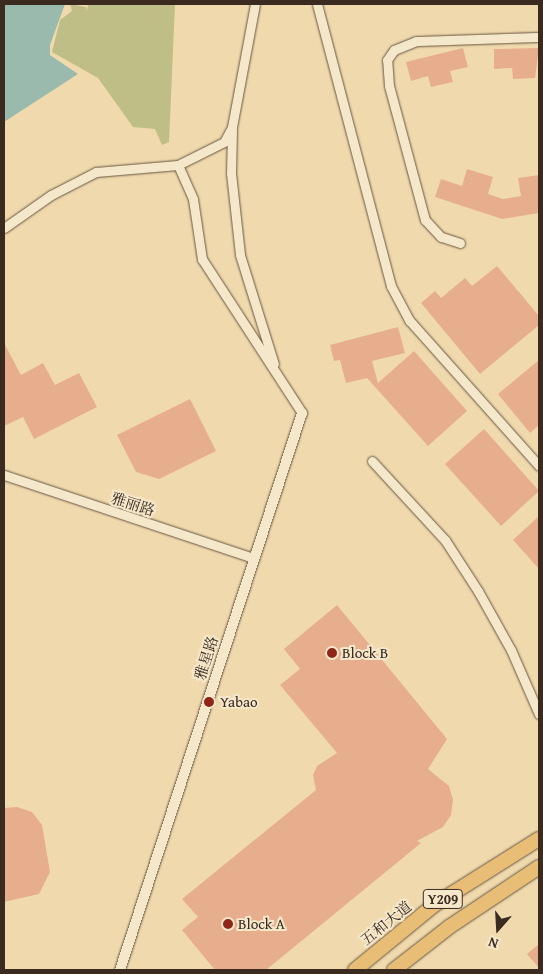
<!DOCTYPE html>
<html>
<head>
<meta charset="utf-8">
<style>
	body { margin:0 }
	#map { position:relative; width:543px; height:974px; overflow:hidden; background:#f0daad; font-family:"Gentium Book Plus","Noto Serif SC",serif }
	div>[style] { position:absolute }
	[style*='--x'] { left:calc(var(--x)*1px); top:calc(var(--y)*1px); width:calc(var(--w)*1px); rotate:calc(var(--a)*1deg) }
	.green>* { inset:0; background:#bfbe86 }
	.water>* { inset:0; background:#9abaad }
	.building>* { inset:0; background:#e7ae8d }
	.roads { filter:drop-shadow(0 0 1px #685643) drop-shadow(0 0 1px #685643) }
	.minor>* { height:9px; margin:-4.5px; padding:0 4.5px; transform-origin:4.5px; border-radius:4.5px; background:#f5e7ca }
	.tertiary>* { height:10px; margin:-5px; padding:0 5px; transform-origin:5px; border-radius:5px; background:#f5e7ca }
	.primary>* { height:14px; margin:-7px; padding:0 7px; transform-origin:7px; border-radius:7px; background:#e8bd76 }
	.dots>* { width:14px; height:14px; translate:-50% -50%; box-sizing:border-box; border:2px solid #f5e7ca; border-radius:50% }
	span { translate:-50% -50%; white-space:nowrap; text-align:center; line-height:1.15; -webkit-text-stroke:4px #f5e7ca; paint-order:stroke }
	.shield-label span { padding:1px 4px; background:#f5e7ca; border:1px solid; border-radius:4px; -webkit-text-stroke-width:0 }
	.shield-label { font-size:14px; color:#3a2a20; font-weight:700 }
	.street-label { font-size:15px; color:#3a2a20 }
	.poi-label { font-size:15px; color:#3a2a20 }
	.left { translate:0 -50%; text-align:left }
	.frame { position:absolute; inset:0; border:5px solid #3a2a20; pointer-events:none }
	.north { position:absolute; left:473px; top:904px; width:50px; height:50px; -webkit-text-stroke:4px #f5e7ca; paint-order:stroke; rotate:199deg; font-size:14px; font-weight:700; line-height:20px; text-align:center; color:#3a2a20 }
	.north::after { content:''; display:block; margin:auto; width:18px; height:22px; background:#3a2a20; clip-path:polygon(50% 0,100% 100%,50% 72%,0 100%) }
</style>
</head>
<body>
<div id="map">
	<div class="green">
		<div style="clip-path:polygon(70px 4px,86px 7px,87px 11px,88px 4px,175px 4px,169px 142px,162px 145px,155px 129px,133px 127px,98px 78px,52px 52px,60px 20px,72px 11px)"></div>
	</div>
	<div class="water">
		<div style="clip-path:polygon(4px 4px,65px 4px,50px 45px,50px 55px,78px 74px,4px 122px)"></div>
	</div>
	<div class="building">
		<div style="clip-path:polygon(463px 48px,468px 67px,450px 71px,453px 82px,431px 87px,428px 76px,411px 81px,406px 62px)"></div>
		<div style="clip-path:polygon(539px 48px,535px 78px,513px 79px,512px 68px,494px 69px,494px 49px)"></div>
		<div style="clip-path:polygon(467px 169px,493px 177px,488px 194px,503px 199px,521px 196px,518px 178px,539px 175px,539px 213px,502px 219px,435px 197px,441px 179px,462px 186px)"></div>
		<div style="clip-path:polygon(497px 266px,539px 316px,539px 325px,480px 374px,421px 303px,435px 291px,441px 298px,465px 278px,472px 286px)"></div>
		<div style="clip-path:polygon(398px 327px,405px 353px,372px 361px,378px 383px,414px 351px,467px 411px,428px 446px,367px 378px,346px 383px,340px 360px,334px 361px,330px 345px)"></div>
		<div style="clip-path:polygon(4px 343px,21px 375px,43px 363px,55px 385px,79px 373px,97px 407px,34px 439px,23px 417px,4px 426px)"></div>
		<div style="clip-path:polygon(539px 360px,539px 425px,530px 433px,498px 394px)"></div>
		<div style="clip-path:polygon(190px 399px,216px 451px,159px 479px,136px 472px,117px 435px)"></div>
		<div style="clip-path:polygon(484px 429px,539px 491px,501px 526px,445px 464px)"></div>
		<div style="clip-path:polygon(539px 516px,539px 569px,513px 540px)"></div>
		<div style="clip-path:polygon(337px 605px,447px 739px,428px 769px,449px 786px,453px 800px,451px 815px,443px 827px,417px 841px,421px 843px,266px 970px,215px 970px,182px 930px,198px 917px,182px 899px,316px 790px,313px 775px,317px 766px,337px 753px,280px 685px,300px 669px,284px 649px)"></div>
		<div style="clip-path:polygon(17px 807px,32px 812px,42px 825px,50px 872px,39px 894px,4px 902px,4px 808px)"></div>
		<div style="clip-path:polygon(539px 944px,539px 968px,527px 954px)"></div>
	</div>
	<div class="roads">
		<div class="minor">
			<div style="--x:255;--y:4;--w:125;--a:100.6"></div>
			<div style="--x:232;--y:127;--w:17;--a:118"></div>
			<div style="--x:224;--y:142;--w:51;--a:153.4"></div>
			<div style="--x:178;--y:165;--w:37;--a:66"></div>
			<div style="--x:193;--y:199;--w:61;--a:81.5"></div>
			<div style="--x:202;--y:259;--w:184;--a:57"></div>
			<div style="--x:317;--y:4;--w:292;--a:75.3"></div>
			<div style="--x:391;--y:286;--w:40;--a:62"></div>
			<div style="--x:410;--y:321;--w:194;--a:48.3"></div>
			<div style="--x:232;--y:130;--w:43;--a:91.3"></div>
			<div style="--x:231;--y:173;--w:82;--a:83.7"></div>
			<div style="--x:240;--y:255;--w:114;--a:72.7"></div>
			<div style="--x:4;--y:228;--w:57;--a:-35.1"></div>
			<div style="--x:51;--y:195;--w:51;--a:-27.1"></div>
			<div style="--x:96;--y:172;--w:82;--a:-4.9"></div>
			<div style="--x:460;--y:243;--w:20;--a:-162"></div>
			<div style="--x:441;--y:237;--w:23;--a:-133"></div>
			<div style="--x:425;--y:220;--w:139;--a:-105"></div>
			<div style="--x:389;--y:86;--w:26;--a:-94"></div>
			<div style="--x:387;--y:60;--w:12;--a:-55"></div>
			<div style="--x:394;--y:50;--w:24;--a:-22"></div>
			<div style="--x:416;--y:41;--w:123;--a:-1.9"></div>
			<div style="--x:372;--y:461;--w:108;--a:47.3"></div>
			<div style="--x:445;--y:540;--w:61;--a:57.1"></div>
			<div style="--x:478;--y:591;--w:68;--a:60.8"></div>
			<div style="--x:511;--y:650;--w:70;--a:66.4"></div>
			<div style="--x:4;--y:475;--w:263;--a:18.4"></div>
		</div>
		<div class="tertiary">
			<div style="--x:120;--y:970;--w:586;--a:-71.91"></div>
		</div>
		<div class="primary">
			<div style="--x:355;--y:970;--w:102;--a:-39.4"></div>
			<div style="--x:434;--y:905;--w:124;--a:-32.2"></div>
			<div style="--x:394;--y:970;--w:70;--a:-38"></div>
			<div style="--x:449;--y:927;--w:108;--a:-33.7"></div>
		</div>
	</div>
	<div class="dots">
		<div style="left:332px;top:653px;background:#8f2418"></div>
		<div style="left:209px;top:702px;background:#8f2418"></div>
		<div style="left:228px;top:924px;background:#8f2418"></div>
	</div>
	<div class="shield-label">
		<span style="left:443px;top:899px">Y209</span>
	</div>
	<div class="street-label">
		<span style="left:133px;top:504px;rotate:18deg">雅丽路</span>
		<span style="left:206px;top:658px;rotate:-72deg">雅星路</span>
		<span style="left:386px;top:923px;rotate:-39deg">五和大道</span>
	</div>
	<div class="poi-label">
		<span class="left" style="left:342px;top:653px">Block B</span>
		<span class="left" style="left:220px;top:702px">Yabao</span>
		<span class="left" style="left:238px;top:924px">Block A</span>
	</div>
	<div class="frame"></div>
	<div class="north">N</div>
</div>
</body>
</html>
